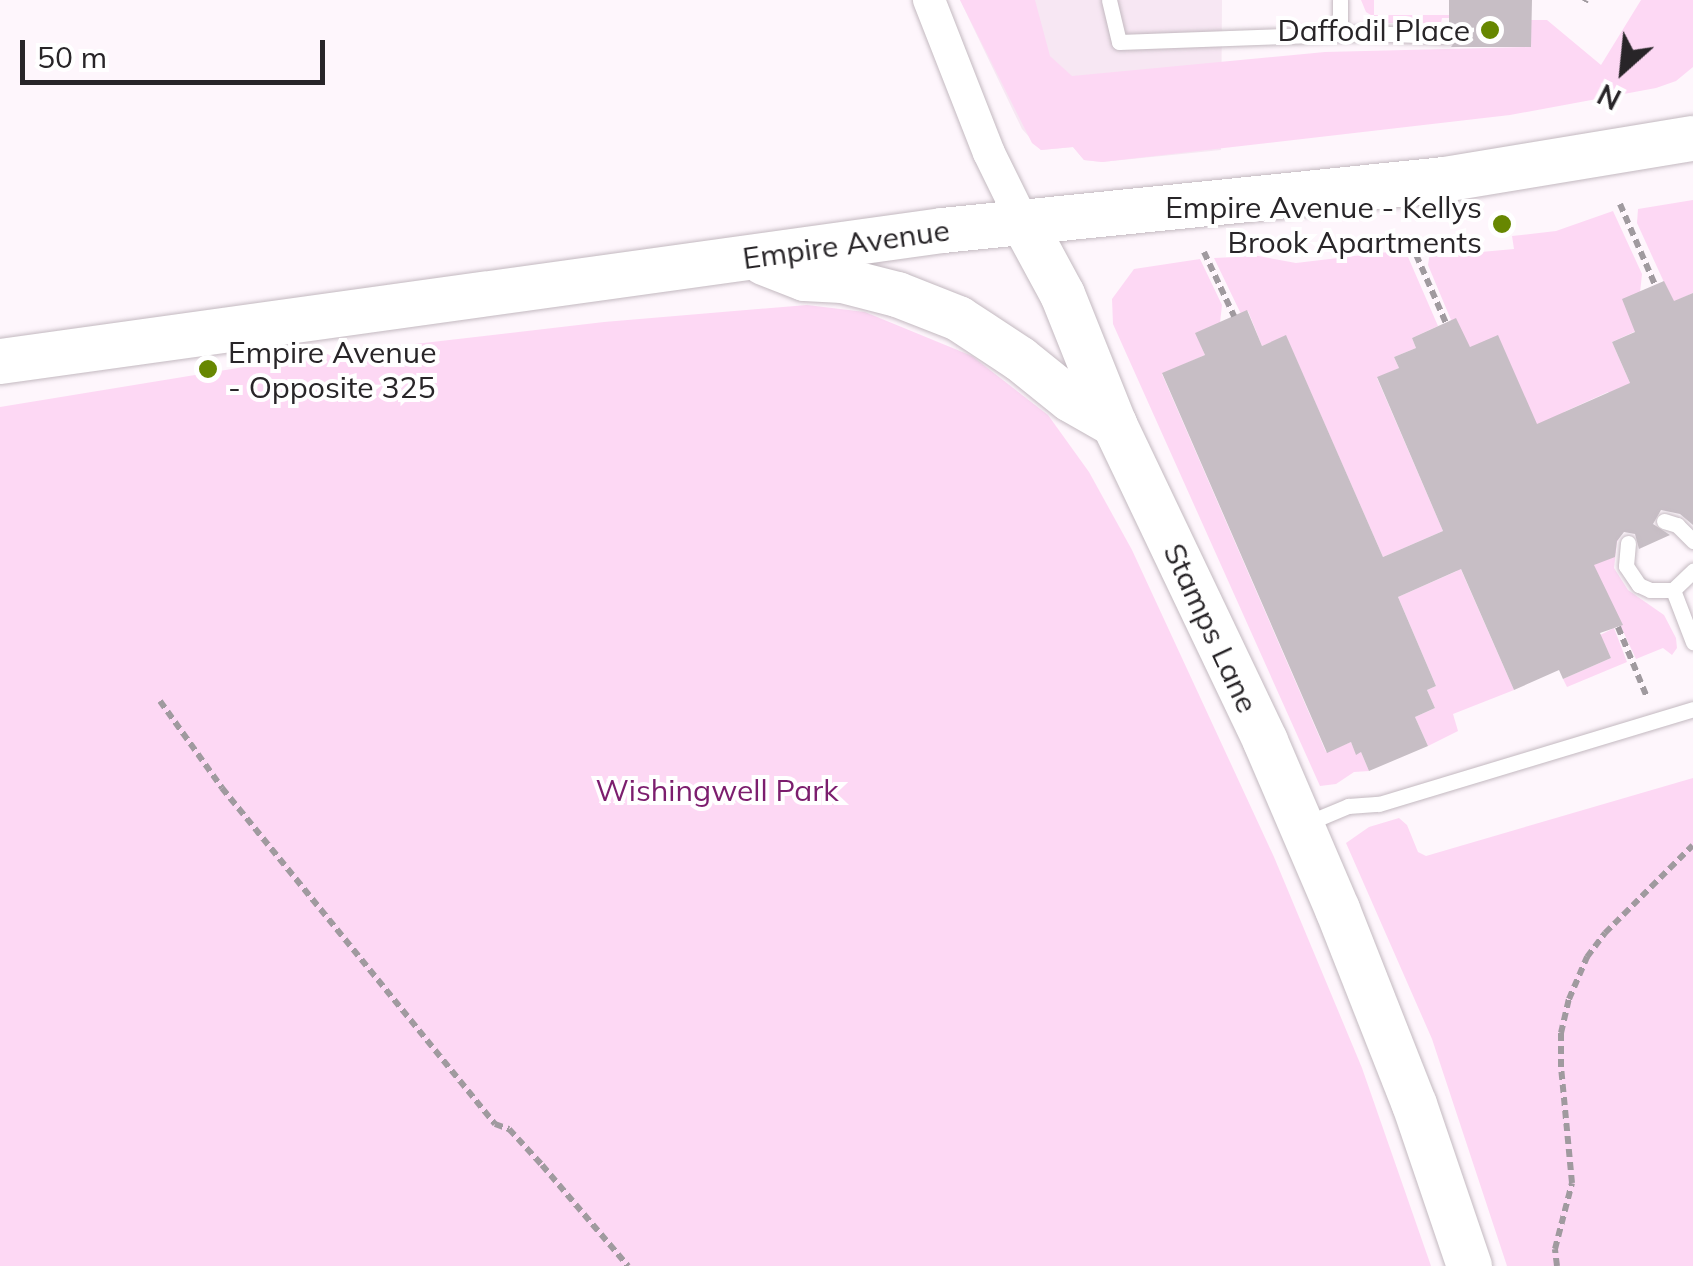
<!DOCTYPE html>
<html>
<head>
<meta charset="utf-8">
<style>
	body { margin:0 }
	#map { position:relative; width:1693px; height:1266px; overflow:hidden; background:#fef6fc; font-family:Mulish,sans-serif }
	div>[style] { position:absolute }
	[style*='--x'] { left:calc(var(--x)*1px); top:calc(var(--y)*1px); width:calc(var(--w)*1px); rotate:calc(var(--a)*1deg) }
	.built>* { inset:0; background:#f7e7f3 }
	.green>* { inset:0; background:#fdd8f4 }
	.building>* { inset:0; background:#c7bec5 }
	.path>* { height:6px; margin-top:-3px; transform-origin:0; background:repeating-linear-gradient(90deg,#a09a9f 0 8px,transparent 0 13px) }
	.roads { filter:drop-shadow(0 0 2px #c3b9c0) drop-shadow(0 0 2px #c3b9c0) }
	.lane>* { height:15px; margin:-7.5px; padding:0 7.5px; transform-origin:7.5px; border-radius:7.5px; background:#fff }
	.street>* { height:32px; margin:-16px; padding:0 16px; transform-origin:16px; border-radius:16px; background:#fff }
	.secondary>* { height:45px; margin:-22.5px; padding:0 22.5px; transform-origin:22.5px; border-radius:22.5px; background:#fff }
	.dots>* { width:28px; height:28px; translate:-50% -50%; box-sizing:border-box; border:5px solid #fff; border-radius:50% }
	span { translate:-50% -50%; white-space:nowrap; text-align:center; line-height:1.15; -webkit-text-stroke:8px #fff; paint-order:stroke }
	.poi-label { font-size:30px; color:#282528 }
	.right { translate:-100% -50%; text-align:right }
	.left { translate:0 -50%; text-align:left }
	.street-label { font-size:30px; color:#282528 }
	.park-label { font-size:30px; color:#7c1e6e }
	.north { position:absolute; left:1573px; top:20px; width:100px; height:100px; -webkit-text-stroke:8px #fff; paint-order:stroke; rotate:207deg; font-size:28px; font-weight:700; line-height:40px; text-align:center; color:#282528 }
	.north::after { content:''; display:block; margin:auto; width:35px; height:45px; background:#282528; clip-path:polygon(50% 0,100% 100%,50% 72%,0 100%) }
	.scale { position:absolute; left:20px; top:40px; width:305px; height:45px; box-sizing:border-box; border:5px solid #282528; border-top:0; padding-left:12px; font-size:30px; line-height:35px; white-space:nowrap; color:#282528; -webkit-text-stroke:8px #fff; paint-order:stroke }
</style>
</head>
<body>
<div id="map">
	<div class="built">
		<div style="clip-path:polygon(960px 0,1222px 0,1221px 150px,1102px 162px,1084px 160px,1073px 147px,1041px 150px,1022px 129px)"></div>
	</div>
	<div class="green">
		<div style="clip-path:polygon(960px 0,1035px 0,1050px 56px,1072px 76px,1325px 52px,1530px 47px,1531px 20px,1547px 20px,1601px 65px,1641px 0,1693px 0,1693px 67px,1676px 81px,1656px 88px,1510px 115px,1102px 162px,1084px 160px,1073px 147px,1041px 150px,1032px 143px)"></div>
		<div style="clip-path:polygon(1361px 0,1374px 0,1374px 15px,1450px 15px,1450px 18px,1442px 18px,1441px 23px,1384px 23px,1366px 12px)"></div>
		<div style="clip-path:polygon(1693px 200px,1693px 293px,1673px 302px,1637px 223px,1638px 209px)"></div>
		<div style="clip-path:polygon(1613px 211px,1642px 274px,1636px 331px,1612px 342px,1654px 438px,1608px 392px,1564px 412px,1586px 461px,1558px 472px,1451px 320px,1428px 265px,1431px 246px,1476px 241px,1481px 252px,1514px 249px,1512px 236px,1556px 231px)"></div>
		<div style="clip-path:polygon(1405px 250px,1438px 326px,1412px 338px,1416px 348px,1394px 357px,1399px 368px,1377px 378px,1443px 531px,1383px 557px,1286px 336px,1262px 346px,1248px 311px,1241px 314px,1214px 258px,1258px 256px,1296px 263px)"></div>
		<div style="clip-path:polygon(1200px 259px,1222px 305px,1220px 323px,1196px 333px,1205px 355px,1162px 374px,1326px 752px,1351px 742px,1356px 754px,1361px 752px,1369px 771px,1354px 772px,1336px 784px,1320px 786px,1113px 324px,1112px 299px,1134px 269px)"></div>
		<div style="clip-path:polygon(807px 305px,865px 312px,972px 356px,1048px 415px,1089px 472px,1132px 550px,1274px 857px,1362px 1068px,1431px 1266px,0 1266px,0 407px,311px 356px,604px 322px)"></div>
		<div style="clip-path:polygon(1565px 507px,1623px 531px,1617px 542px,1614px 568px,1628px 590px,1664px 615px,1676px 638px,1677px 648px,1672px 655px,1663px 648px,1636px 659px)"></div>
		<div style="clip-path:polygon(1455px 556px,1514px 690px,1453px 714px,1458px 731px,1428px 746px,1415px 717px,1435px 708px,1427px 690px,1436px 686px,1398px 597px,1457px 571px)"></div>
		<div style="clip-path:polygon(1614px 628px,1627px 662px,1567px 687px,1563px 679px,1611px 658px,1600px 635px)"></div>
		<div style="clip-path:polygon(1693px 778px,1693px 1266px,1507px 1266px,1432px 1039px,1346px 843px,1369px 827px,1399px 818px,1407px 825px,1418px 852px,1426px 856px)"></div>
	</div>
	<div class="building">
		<div style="clip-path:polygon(1449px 0,1532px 0,1531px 47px,1451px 47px,1460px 35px,1449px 25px)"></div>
		<div style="clip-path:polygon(1664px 281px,1674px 301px,1693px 293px,1693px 525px,1680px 514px,1661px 510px,1653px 524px,1670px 535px,1639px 549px,1635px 534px,1624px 532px,1617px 541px,1615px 557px,1594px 565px,1623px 625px,1600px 633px,1611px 658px,1563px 679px,1559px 670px,1514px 690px,1461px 569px,1398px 597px,1436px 686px,1427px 690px,1435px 708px,1415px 717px,1428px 746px,1369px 771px,1361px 752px,1356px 755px,1351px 742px,1327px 753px,1162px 373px,1205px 355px,1195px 333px,1247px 310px,1262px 346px,1286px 335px,1383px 557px,1443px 531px,1377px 377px,1399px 368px,1394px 357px,1416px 348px,1412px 338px,1456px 318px,1470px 347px,1498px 335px,1537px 424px,1630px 383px,1612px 342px,1635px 332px,1622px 299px)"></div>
	</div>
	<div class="path">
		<div style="--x:1585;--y:2;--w:2;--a:-63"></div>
		<div style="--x:1620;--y:204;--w:88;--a:66.6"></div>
		<div style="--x:1411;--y:243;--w:87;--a:66.4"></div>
		<div style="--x:1204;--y:252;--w:71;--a:64.9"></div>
		<div style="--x:1618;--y:627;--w:74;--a:67.6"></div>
		<div style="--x:160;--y:701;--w:107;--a:54.5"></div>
		<div style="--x:222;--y:788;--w:433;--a:50.9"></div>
		<div style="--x:495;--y:1124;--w:15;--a:20"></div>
		<div style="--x:509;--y:1129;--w:49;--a:47.5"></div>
		<div style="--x:542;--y:1165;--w:133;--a:49.6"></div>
		<div style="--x:1557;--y:1266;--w:17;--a:-97"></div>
		<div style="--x:1555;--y:1249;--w:68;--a:-75.6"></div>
		<div style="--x:1572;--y:1183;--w:117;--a:-95.4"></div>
		<div style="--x:1561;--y:1067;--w:34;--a:-90"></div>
		<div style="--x:1561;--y:1033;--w:35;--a:-77"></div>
		<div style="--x:1569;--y:999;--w:46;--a:-66.8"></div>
		<div style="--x:1587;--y:957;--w:30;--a:-53"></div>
		<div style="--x:1605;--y:933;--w:124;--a:-45"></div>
	</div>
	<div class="roads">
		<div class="lane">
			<div style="--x:1109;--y:0;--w:43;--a:76.6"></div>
			<div style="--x:1119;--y:42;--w:242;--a:-2.1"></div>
			<div style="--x:1361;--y:33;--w:88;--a:2"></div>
			<div style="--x:1340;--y:34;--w:34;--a:-90"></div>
			<div style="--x:1664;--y:521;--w:14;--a:17"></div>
			<div style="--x:1677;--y:525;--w:23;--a:45"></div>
			<div style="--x:1628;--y:543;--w:23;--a:95"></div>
			<div style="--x:1626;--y:566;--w:23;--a:56"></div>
			<div style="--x:1639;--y:585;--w:12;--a:24"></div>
			<div style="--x:1650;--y:590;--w:23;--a:0"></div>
			<div style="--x:1673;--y:590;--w:28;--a:-44"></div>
			<div style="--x:1673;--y:590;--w:56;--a:69"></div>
			<div style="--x:1305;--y:824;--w:47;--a:-22.7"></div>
			<div style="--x:1348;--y:806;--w:31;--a:-4"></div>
			<div style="--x:1379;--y:804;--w:328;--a:-16.8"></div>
		</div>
		<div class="street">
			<div style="--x:929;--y:0;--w:164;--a:68.6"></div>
			<div style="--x:989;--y:153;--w:77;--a:63.8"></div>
		</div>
		<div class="secondary">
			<div style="--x:1023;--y:222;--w:82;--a:61.6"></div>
			<div style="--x:1062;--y:294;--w:140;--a:68.2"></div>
			<div style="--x:1114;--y:424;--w:351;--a:64.5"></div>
			<div style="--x:1265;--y:741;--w:183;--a:66.8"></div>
			<div style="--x:1337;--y:909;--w:210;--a:68.5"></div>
			<div style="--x:1414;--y:1104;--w:171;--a:71.2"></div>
			<div style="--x:763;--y:262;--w:44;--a:21.3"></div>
			<div style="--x:804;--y:278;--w:38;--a:3"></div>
			<div style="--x:842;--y:280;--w:57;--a:14.3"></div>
			<div style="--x:897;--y:294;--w:66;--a:21.5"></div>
			<div style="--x:958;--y:318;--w:73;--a:33.3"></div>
			<div style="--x:1019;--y:358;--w:65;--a:38.8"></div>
			<div style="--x:1070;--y:399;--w:51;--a:29.6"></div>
			<div style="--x:0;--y:361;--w:951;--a:-7.92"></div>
			<div style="--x:942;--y:230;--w:505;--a:-5.8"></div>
			<div style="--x:1444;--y:179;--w:252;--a:-9.4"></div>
		</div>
	</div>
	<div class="dots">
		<div style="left:1490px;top:30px;background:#678701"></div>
		<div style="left:1502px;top:224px;background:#678701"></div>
		<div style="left:208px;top:369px;background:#678701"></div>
	</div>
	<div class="poi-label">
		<span class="right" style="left:1470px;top:30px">Daffodil Place</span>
		<span class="right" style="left:1482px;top:224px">Empire Avenue - Kellys<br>Brook Apartments</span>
		<span class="left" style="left:228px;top:369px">Empire Avenue<br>- Opposite 325</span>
	</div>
	<div class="street-label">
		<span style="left:846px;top:244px;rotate:-8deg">Empire Avenue</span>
		<span style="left:1211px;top:628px;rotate:65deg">Stamps Lane</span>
	</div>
	<div class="park-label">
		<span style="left:717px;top:790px">Wishingwell Park</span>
	</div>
	<div class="north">N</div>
	<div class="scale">50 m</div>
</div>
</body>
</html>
